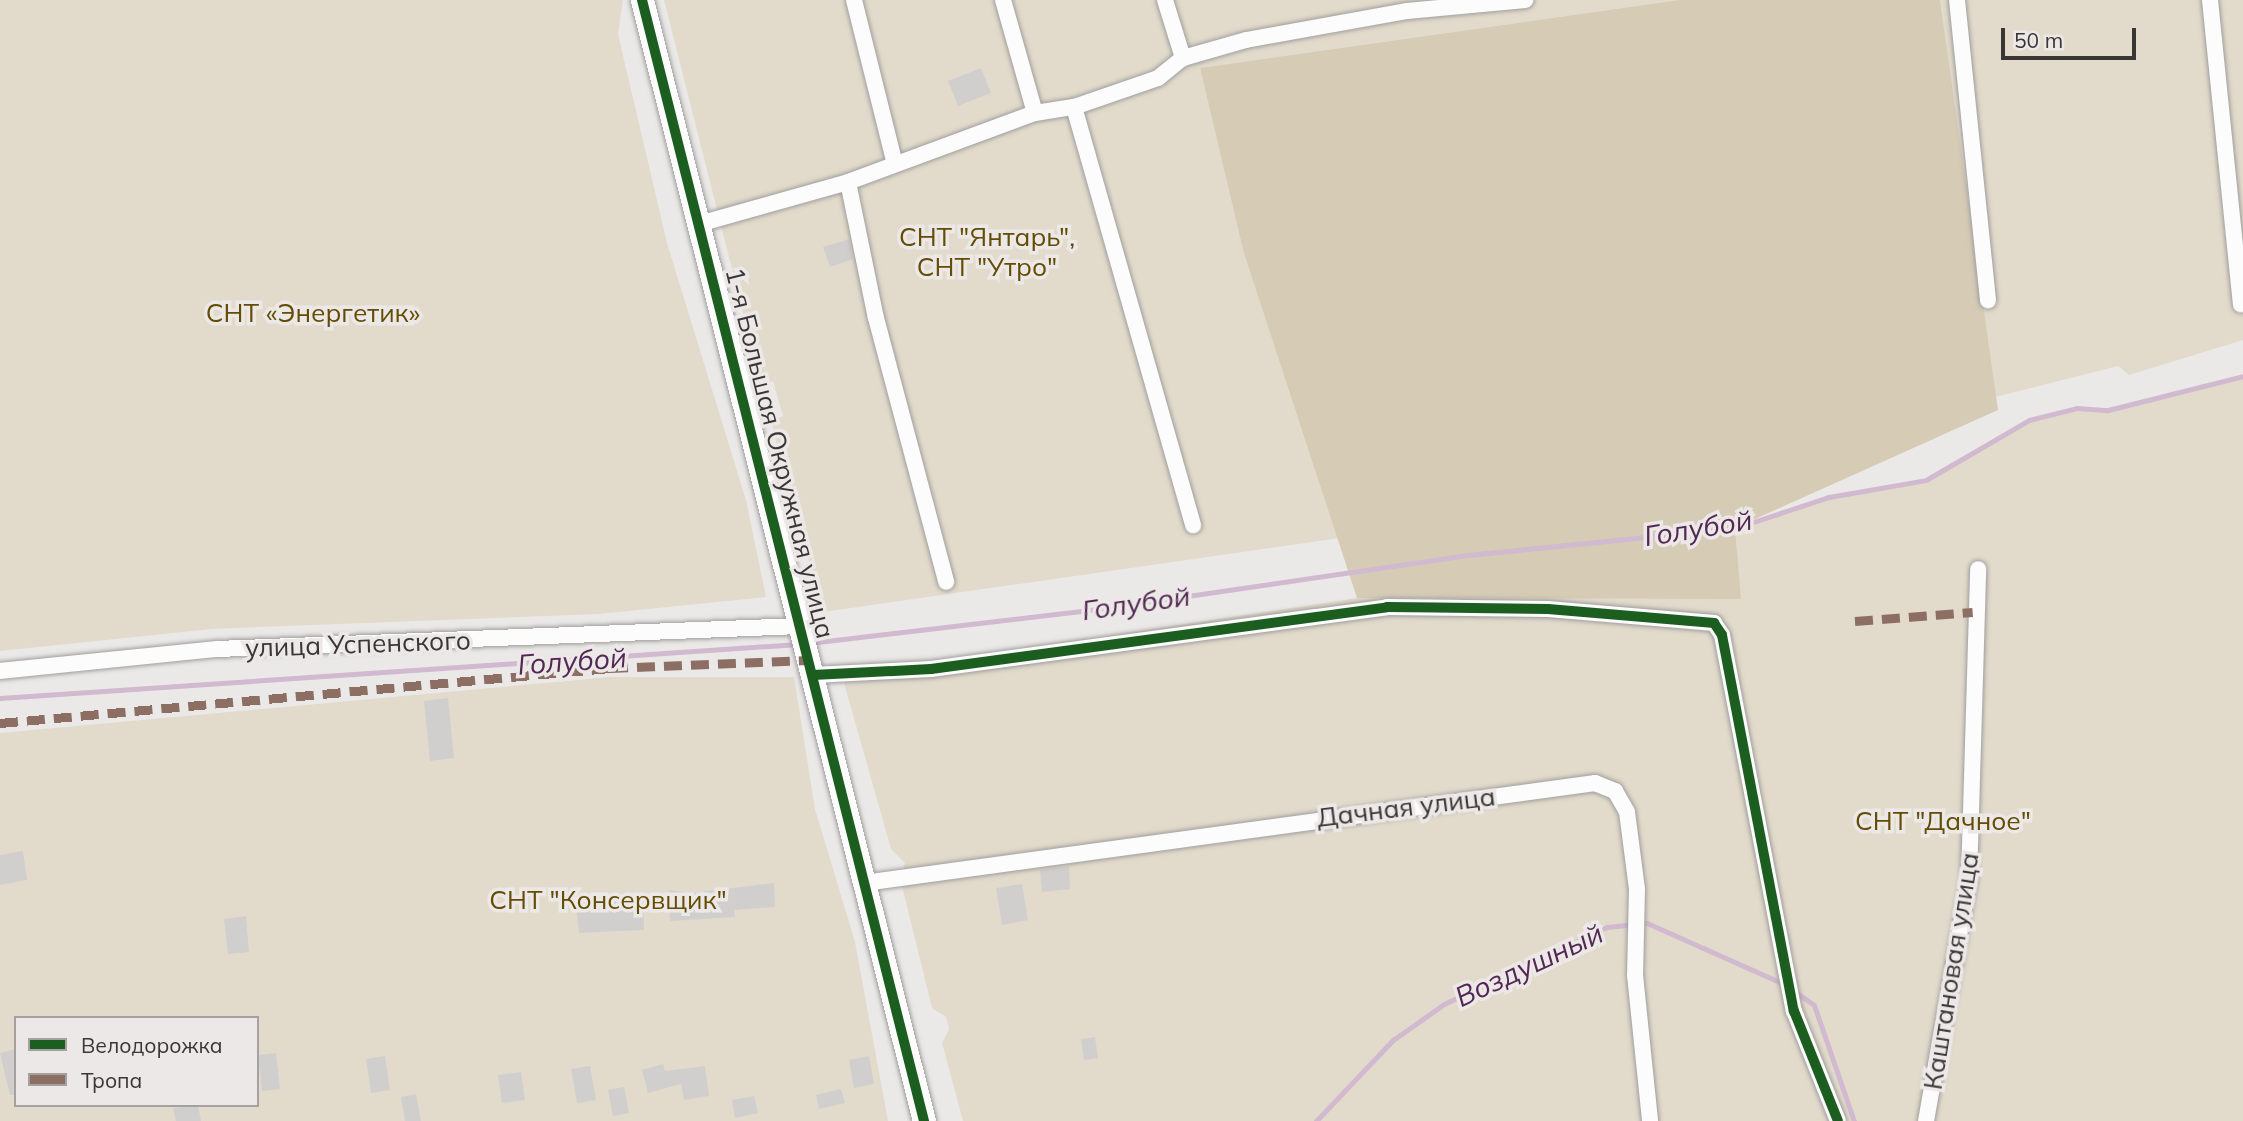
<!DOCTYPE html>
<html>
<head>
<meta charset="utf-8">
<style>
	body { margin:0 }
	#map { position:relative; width:2243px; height:1121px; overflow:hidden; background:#ebe9e8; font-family:Mulish,sans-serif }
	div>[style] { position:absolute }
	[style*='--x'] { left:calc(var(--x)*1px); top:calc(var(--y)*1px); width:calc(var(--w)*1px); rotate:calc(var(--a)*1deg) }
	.green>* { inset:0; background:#e2dbcb }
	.forest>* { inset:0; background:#d6cbb5 }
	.stream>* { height:5px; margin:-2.5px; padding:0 2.5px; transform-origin:2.5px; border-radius:2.5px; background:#d1b9d0 }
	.building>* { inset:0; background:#d0cfce }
	.roads { filter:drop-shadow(0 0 2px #a09e9e) drop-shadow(0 0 2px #a09e9e) }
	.street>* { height:16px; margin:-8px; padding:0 8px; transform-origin:8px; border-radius:8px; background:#fcfcfc }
	.secondary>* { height:23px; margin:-11.5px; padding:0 11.5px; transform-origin:11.5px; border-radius:11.5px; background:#fcfcfc }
	.quiet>* { height:9px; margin-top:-4.5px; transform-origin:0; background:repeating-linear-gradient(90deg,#8d6e63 0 18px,transparent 0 27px) }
	.cycleway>* { height:10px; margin:-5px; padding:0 5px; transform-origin:5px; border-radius:5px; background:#1b5e20 }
	span { translate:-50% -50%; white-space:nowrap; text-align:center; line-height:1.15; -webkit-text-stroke:7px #ece8e7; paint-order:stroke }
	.park-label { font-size:26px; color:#644c02 }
	.street-label { font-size:26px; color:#383736 }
	.water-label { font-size:28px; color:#522852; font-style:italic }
	.legend { position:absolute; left:14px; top:1016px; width:245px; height:91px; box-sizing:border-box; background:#ece8e7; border:2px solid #a4a1a0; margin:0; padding:9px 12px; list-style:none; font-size:21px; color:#383736 }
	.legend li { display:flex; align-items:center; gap:14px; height:35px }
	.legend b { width:35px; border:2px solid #a4a1a0 }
	.scale { position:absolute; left:2001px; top:28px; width:135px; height:32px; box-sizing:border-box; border:4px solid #383736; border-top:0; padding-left:9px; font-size:21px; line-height:24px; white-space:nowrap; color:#383736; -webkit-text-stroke:5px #ece8e7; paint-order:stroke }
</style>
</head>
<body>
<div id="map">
	<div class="green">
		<div style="clip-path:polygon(0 0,623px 0,618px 34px,667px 243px,746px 500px,766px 597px,599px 614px,212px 629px,0 651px)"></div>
		<div style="clip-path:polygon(664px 0,1679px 0,1200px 68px,1243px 250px,1340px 538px,823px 612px,776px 444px,772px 422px,783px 416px,773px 381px,764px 384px,754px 356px)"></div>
		<div style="clip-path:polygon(1940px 0,2243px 0,2243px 340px,2129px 375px,2118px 366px,1995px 397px)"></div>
		<div style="clip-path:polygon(2243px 376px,2243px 1121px,963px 1121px,942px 1043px,949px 1029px,946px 1017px,932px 1008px,900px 878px,905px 863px,891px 849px,842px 676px,1357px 598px,1740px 599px,1735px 528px,1829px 497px,1926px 480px,2029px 420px,2077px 408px,2108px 410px)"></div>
		<div style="clip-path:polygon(evenodd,610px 677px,794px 677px,815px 809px,855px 942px,888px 1121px,0 1121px,0 733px,610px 677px,16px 1018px,257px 1018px,257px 1105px,16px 1105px,16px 1018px)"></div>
	</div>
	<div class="forest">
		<div style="clip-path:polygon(1679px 0,1940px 0,1998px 410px,1735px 528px,1741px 599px,1357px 598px,1243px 250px,1200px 68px)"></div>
	</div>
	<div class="stream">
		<div style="--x:809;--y:643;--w:291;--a:-6.7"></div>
		<div style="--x:1098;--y:609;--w:374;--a:-8.3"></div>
		<div style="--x:1468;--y:555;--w:268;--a:-5.8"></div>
		<div style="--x:1735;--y:528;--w:99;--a:-18.3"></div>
		<div style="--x:1829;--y:497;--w:98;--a:-9.9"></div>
		<div style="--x:1926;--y:480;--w:119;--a:-30.2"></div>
		<div style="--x:2029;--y:420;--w:49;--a:-14"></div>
		<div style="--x:2077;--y:408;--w:31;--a:4"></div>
		<div style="--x:2108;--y:410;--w:139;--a:-14.1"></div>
		<div style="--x:0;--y:698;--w:801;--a:-3.87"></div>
		<div style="--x:1794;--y:991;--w:24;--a:35"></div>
		<div style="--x:1814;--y:1005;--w:123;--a:71"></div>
		<div style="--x:1316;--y:1121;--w:112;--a:-46.5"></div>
		<div style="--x:1393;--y:1040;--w:62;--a:-35.2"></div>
		<div style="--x:1444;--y:1004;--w:180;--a:-25.3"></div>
		<div style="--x:1607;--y:927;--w:40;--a:-5.7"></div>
		<div style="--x:1647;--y:923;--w:152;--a:24"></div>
	</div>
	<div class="building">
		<div style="clip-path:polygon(981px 68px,991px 93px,958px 106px,948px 81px)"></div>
		<div style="clip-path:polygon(849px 239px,853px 259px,830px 267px,823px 247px)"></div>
		<div style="clip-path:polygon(448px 698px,454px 758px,430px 761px,424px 701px)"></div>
		<div style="clip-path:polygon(23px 851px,27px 880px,0 885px,0 855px)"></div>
		<div style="clip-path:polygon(1069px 866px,1070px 889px,1042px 892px,1040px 870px)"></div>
		<div style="clip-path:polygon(774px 883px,775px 907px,734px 910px,735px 917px,670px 921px,669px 890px,692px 893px)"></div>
		<div style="clip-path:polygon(1022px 884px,1028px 920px,1002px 925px,996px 888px)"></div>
		<div style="clip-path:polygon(643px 899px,644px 930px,579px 933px,576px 903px)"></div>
		<div style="clip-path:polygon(246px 916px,249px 952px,228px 954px,224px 919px)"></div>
		<div style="clip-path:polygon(1095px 1037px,1098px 1058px,1084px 1060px,1081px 1039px)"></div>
		<div style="clip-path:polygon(16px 1049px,16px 1095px,10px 1095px,0 1053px)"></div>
		<div style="clip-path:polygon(276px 1053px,280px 1089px,262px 1091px,258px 1055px)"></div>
		<div style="clip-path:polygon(385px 1056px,390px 1090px,371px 1093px,366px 1059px)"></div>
		<div style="clip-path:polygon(869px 1056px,874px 1084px,854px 1088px,849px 1060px)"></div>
		<div style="clip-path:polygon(663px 1064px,665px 1071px,705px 1066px,709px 1096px,684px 1100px,681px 1084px,648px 1093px,642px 1070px)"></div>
		<div style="clip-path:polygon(590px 1066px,596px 1100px,577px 1103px,571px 1069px)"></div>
		<div style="clip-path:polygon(521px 1072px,525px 1100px,502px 1103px,498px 1075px)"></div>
		<div style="clip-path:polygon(624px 1087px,629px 1113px,613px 1116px,608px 1090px)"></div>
		<div style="clip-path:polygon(841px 1089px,845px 1103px,819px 1109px,816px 1095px)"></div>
		<div style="clip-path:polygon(416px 1094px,421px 1121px,405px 1121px,401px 1097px)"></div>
		<div style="clip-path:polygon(754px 1096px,758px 1113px,735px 1118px,732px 1100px)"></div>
		<div style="clip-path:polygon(198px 1105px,201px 1121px,176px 1121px,173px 1108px)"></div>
	</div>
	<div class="roads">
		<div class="street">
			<div style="--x:854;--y:0;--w:169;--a:76"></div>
			<div style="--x:1003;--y:0;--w:117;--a:74.2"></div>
			<div style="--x:1165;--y:0;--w:61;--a:72.8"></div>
			<div style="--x:1957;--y:0;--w:302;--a:84.1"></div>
			<div style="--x:2210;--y:0;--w:306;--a:84.2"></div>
			<div style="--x:1074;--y:107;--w:435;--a:74.1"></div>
			<div style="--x:848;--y:182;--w:139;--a:78.4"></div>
			<div style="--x:876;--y:318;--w:273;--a:75.1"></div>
			<div style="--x:699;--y:224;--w:155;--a:-15.7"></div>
			<div style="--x:848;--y:182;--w:199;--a:-20.3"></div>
			<div style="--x:1035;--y:113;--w:39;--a:-9"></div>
			<div style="--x:1074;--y:107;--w:89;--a:-19"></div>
			<div style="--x:1158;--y:78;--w:32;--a:-39"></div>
			<div style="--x:1183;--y:58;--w:66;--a:-15.9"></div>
			<div style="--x:1246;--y:40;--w:164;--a:-10.2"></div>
			<div style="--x:1407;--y:11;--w:119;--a:-5.3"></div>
			<div style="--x:0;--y:671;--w:218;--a:-5.8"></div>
			<div style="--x:217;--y:649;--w:583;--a:-2.26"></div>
			<div style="--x:813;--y:675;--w:118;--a:-2.9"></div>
			<div style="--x:931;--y:669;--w:460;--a:-7.7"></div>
			<div style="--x:1387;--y:607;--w:161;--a:0.7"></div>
			<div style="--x:1548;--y:609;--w:167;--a:4.8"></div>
			<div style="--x:1714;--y:623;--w:14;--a:56"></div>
			<div style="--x:1722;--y:635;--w:383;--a:79.2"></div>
			<div style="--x:1794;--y:1011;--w:118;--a:68.2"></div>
			<div style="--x:864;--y:883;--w:738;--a:-7.79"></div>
			<div style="--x:1595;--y:783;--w:22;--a:22"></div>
			<div style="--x:1615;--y:791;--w:24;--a:60"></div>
			<div style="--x:1627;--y:812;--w:78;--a:82.6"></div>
			<div style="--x:1637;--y:889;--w:86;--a:91.3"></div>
			<div style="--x:1635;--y:975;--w:147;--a:84.1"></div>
			<div style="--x:1926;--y:1121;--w:246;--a:-79.9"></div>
			<div style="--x:1969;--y:879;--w:310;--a:-88.3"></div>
		</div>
		<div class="secondary">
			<div style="--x:642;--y:0;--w:1156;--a:75.88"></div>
		</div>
	</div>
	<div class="quiet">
		<div style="--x:1855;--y:621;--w:118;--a:-4.4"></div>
		<div style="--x:0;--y:723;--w:612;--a:-5.15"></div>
		<div style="--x:610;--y:668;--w:199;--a:-2.3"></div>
	</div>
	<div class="cycleway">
		<div style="--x:642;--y:0;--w:1156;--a:75.88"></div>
		<div style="--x:813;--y:675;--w:118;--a:-2.9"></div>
		<div style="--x:931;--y:669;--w:460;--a:-7.7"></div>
		<div style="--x:1387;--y:607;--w:161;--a:0.7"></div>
		<div style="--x:1548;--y:609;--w:167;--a:4.8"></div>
		<div style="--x:1714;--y:623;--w:14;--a:56"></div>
		<div style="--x:1722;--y:635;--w:383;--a:79.2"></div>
		<div style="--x:1794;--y:1011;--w:118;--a:68.2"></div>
	</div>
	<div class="park-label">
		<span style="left:987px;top:252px">СНТ "Янтарь",<br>СНТ "Утро"</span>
		<span style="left:313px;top:313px">СНТ «Энергетик»</span>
		<span style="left:1943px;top:821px">СНТ "Дачное"</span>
		<span style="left:608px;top:900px">СНТ "Консервщик"</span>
	</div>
	<div class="street-label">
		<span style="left:780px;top:453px;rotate:76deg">1-я Большая Окружная улица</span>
		<span style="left:358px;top:644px;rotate:-2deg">улица Успенского</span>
		<span style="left:1406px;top:807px;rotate:-7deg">Дачная улица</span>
		<span style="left:1951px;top:971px;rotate:-81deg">Каштановая улица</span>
	</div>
	<div class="water-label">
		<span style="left:1698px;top:528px;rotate:-9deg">Голубой</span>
		<span style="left:1136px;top:603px;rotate:-8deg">Голубой</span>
		<span style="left:572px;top:661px;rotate:-4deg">Голубой</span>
		<span style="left:1529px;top:965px;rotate:-25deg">Воздушный</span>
	</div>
	<ul class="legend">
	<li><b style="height:9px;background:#1b5e20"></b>Велодорожка</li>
	<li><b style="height:9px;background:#8d6e63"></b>Тропа</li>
	</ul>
	<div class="scale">50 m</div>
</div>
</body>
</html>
